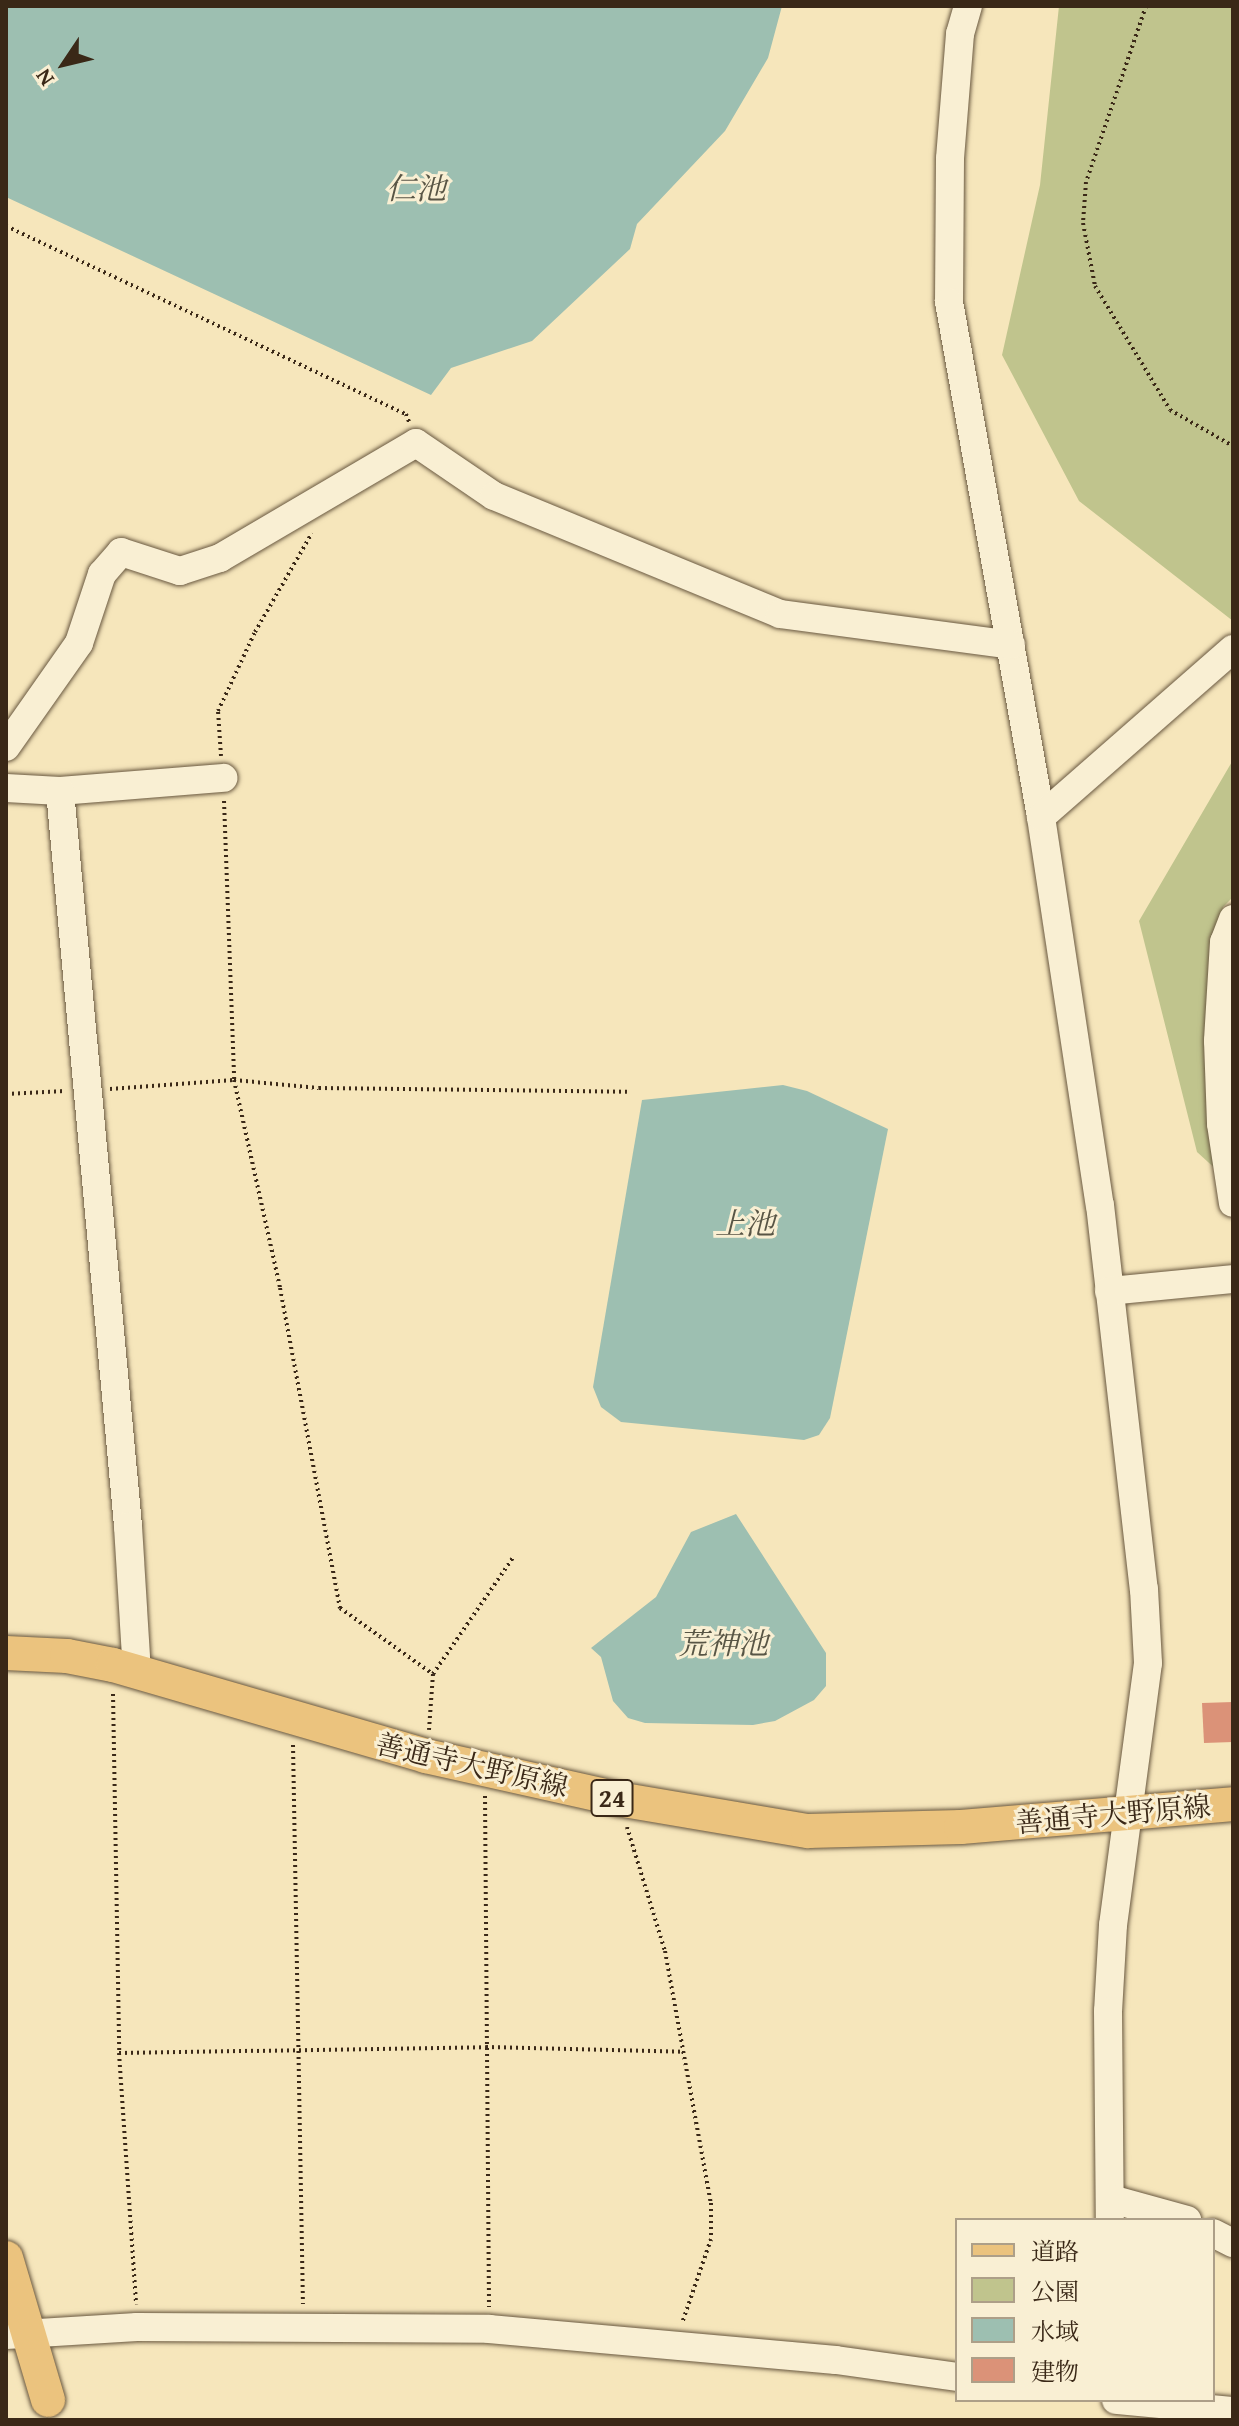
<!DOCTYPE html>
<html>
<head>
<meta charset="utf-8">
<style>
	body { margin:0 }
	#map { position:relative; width:1239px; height:2426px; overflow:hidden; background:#f6e6bb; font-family:"Gentium Book Plus","Noto Serif JP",serif }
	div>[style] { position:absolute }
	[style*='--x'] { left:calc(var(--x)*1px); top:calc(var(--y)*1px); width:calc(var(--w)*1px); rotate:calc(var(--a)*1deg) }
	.green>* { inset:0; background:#c0c48d }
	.water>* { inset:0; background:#9dbfb1 }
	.building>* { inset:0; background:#db9278 }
	.path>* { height:4px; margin-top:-2px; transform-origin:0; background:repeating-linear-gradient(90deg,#3a2817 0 2px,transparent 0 6px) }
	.roads { filter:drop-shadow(0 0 2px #695840) drop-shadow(0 0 2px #695840) }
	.minor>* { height:28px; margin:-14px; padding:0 14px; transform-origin:14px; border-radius:14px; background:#f9efd3 }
	.major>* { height:34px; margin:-17px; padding:0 17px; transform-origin:17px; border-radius:17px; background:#ebc37e }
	span { translate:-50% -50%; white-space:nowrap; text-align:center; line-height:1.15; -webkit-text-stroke:6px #f9efd3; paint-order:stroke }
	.shield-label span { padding:2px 6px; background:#f9efd3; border:2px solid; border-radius:6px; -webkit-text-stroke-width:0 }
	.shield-label { font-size:26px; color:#3a2817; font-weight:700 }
	.street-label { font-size:28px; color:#3a2817 }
	.water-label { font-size:30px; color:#585545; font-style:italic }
	.frame { position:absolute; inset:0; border:8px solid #3a2817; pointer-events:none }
	.legend { position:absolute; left:955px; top:2218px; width:260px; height:184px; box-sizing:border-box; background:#f9efd3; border:2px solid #ad9f88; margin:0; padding:10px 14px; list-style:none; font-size:24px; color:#3a2817 }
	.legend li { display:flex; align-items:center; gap:16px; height:40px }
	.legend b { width:40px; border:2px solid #ad9f88 }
	.north { position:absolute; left:24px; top:24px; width:80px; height:80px; -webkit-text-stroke:6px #f9efd3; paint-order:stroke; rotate:235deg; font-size:22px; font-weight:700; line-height:32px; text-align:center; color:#3a2817 }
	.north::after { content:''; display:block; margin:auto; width:28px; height:36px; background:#3a2817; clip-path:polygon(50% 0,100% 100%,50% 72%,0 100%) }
</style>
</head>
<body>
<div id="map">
	<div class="green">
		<div style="clip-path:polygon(1059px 6px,1233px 6px,1233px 621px,1079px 501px,1002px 355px,1040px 185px)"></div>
		<div style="clip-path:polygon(1233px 760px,1233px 897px,1223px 907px,1215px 954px,1219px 1172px,1197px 1152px,1139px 921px)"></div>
	</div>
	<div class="water">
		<div style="clip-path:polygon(6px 6px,782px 6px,768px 58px,725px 131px,637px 224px,630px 249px,532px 341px,451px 368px,431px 395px,6px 197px)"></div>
		<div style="clip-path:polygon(783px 1085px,807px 1091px,888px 1129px,830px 1418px,819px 1435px,804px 1440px,621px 1422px,601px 1407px,593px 1387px,642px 1100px)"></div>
		<div style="clip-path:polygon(736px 1514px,826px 1653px,826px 1686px,814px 1700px,775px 1721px,753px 1725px,645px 1723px,628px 1718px,613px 1701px,601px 1657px,591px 1648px,656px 1597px,691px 1532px)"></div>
	</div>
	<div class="building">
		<div style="clip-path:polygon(1233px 1702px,1233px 1742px,1204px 1743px,1202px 1703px)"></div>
	</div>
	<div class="path">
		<div style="--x:1146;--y:6;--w:186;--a:108.8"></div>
		<div style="--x:1086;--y:182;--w:41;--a:94.2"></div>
		<div style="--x:1083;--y:223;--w:64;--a:79.2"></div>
		<div style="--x:1095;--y:286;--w:145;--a:58.8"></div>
		<div style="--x:1170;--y:410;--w:73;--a:29.7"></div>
		<div style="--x:6;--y:226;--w:442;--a:25.2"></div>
		<div style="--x:406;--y:414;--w:9;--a:69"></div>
		<div style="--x:221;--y:756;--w:45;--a:-93.8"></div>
		<div style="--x:218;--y:711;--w:87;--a:-64.9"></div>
		<div style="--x:255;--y:632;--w:114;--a:-60.1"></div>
		<div style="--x:224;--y:801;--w:279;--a:87.9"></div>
		<div style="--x:234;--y:1080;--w:213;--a:77.5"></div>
		<div style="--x:280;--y:1288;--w:326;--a:79.4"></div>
		<div style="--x:340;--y:1608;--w:114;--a:35.4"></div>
		<div style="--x:433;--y:1674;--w:56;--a:94.1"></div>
		<div style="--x:110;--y:1089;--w:124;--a:-4.2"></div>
		<div style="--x:234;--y:1080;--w:85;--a:5.4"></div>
		<div style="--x:319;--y:1088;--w:308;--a:0.7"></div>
		<div style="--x:6;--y:1094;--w:59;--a:-2.9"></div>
		<div style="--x:433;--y:1674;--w:143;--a:-55.5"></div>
		<div style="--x:113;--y:1694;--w:359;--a:89"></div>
		<div style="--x:119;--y:2053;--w:252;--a:86.1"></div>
		<div style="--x:293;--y:1745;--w:559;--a:88.98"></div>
		<div style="--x:485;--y:1796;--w:511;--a:89.55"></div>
		<div style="--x:627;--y:1827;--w:130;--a:73"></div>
		<div style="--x:665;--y:1951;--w:256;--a:79.7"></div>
		<div style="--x:711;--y:2203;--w:36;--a:90"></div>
		<div style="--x:711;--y:2239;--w:89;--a:109"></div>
		<div style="--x:119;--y:2053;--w:367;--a:-0.9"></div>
		<div style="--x:486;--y:2047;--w:198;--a:1.4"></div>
	</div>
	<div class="roads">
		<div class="minor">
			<div style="--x:968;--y:6;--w:29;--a:106"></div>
			<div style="--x:960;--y:34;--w:125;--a:94.6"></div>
			<div style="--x:950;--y:159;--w:143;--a:90.4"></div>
			<div style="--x:949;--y:302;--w:523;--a:79.87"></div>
			<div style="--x:1041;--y:817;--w:392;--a:81.4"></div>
			<div style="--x:1100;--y:1205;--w:387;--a:83.5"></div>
			<div style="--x:1144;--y:1589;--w:74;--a:86.9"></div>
			<div style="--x:1148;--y:1663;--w:264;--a:97.6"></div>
			<div style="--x:1113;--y:1925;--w:86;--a:93.3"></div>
			<div style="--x:1108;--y:2011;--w:209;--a:89.5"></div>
			<div style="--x:6;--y:747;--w:127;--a:-54.9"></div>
			<div style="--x:79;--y:643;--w:73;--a:-71.6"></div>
			<div style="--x:102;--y:574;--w:29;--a:-49"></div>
			<div style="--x:121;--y:552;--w:62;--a:17.9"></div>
			<div style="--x:180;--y:571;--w:42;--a:-18"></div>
			<div style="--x:220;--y:558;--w:227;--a:-30.4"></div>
			<div style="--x:416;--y:443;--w:94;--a:34.2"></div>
			<div style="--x:494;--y:496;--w:309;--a:22.4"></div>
			<div style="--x:780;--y:614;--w:233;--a:7.6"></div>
			<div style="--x:6;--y:788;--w:54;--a:3.2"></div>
			<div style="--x:60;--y:791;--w:164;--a:-4.6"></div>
			<div style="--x:60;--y:791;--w:738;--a:84.71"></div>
			<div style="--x:128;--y:1526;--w:146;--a:86.5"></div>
			<div style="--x:1041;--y:817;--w:255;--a:-41.2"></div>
			<div style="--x:1233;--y:919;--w:25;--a:111"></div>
			<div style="--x:1224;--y:942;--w:99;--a:93.5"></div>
			<div style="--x:1218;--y:1041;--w:83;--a:87.9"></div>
			<div style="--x:1221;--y:1124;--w:80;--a:81.4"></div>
			<div style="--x:1109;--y:1291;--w:125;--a:-5.5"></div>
			<div style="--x:1111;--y:2199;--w:79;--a:15.4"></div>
			<div style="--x:1213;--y:2233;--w:22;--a:27"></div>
			<div style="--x:6;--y:2335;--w:131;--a:-3.5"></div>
			<div style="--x:137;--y:2327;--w:352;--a:0.3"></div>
			<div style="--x:489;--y:2329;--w:348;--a:5.1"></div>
			<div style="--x:836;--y:2360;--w:122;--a:8"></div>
			<div style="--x:1116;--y:2400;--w:118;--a:5.4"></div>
		</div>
		<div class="major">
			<div style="--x:6;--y:1653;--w:61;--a:2.8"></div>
			<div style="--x:67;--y:1656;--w:47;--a:11.1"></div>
			<div style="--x:113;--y:1665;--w:326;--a:16.2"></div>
			<div style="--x:426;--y:1756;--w:197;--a:12.6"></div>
			<div style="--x:618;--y:1799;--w:193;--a:9.6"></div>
			<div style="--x:808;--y:1831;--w:153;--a:-1.5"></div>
			<div style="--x:961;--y:1827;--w:273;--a:-4.8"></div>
			<div style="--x:6;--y:2258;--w:148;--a:73.5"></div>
		</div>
	</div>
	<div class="shield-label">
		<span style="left:612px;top:1798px">24</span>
	</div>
	<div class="street-label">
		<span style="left:472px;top:1765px;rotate:13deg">善通寺大野原線</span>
		<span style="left:1113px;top:1814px;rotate:-5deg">善通寺大野原線</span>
	</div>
	<div class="water-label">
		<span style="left:416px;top:188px">仁池</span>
		<span style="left:745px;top:1223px">上池</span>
		<span style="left:723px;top:1643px">荒神池</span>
	</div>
	<div class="frame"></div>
	<ul class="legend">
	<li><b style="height:10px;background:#ebc37e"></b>道路</li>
	<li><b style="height:22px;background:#c0c48d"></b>公園</li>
	<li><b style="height:22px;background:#9dbfb1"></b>水域</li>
	<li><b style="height:22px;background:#db9278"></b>建物</li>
	</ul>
	<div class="north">N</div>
</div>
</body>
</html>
